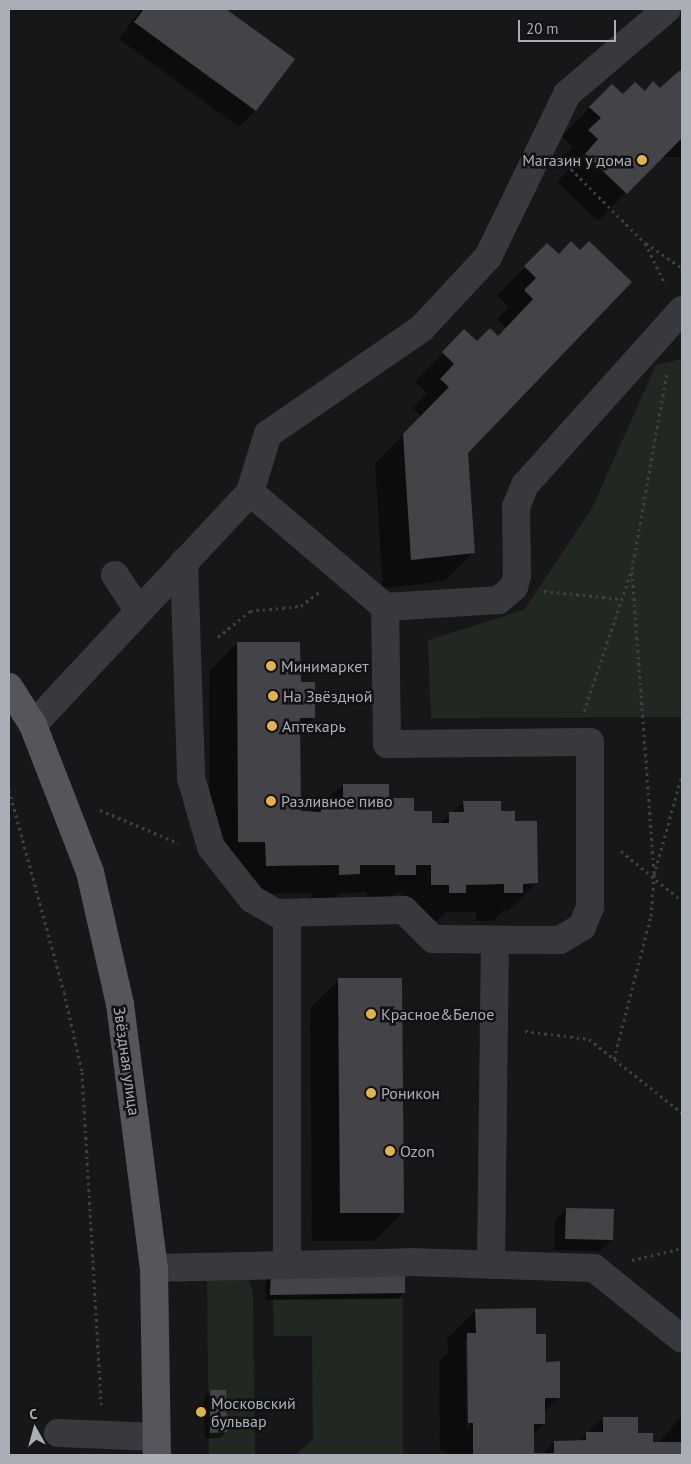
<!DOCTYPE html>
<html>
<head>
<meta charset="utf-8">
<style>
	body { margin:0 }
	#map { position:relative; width:691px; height:1464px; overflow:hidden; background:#171719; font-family:"PT Sans",sans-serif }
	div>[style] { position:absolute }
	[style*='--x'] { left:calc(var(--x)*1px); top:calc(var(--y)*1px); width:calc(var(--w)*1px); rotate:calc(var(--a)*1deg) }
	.green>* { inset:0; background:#212822 }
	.shadow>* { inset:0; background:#0007 }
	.building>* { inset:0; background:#444448 }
	.path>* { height:3px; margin-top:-1.5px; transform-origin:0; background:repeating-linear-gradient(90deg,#3e4044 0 2.5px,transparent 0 6.5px) }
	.minor>* { height:28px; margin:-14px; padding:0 14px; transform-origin:14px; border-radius:14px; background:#38393d }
	.major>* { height:28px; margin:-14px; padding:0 14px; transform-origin:14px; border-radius:14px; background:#54565c }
	.dots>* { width:14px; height:14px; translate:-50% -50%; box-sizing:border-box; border:2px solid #121214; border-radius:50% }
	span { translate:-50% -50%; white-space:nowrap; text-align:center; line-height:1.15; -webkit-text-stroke:5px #121214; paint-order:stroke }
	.poi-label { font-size:16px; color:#aaaeb7 }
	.right { translate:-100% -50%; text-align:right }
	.left { translate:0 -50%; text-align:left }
	.street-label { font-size:16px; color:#aaaeb7 }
	.frame { position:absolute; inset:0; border:10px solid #aaaeb7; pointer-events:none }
	.north { position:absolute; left:10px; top:1404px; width:50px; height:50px; -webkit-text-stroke:4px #121214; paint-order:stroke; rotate:353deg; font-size:14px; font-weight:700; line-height:20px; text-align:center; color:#aaaeb7 }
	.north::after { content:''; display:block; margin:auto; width:18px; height:22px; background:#aaaeb7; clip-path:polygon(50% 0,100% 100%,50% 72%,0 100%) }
	.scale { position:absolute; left:518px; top:20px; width:98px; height:22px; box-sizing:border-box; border:2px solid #aaaeb7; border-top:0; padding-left:6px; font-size:15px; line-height:18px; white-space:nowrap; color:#aaaeb7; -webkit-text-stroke:4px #121214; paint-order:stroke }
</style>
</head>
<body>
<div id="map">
	<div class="green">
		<div style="clip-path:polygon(682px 359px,682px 717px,431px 718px,428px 640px,524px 610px,592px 508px,656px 365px)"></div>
		<div style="clip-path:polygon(207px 1276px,235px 1276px,248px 1280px,253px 1291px,255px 1455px,209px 1455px)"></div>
		<div style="clip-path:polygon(403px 1298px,403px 1455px,295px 1455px,313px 1439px,312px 1336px,274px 1336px,273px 1299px)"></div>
	</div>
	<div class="shadow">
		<div style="clip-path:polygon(141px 9px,224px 9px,293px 59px,255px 111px,239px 127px,119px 39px)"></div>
		<div style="clip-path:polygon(679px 72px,682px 72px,682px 157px,661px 157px,598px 221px,557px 182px,570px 168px,561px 159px,573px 147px,562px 136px,612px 85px,623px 96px,660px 90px)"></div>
		<div style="clip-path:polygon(547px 245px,558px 255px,580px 252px,467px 452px,474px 552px,445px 581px,383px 588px,375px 464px,421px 416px,413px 408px,427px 393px,415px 382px,464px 331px,477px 343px,497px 337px,506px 328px,497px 319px,509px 307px,497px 296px)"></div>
		<div style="clip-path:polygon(237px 643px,299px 683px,313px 718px,299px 732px,300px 813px,309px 813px,343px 785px,388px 800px,431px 824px,439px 824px,464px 802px,500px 813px,513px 823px,536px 883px,508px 911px,503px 911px,493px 921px,476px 921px,476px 912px,445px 912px,437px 921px,421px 921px,403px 913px,403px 893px,396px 893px,387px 903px,367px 903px,367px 892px,340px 893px,330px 902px,311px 903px,311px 893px,238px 894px,238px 870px,210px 870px,209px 672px)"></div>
		<div style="clip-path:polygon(339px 980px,403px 1212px,374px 1241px,312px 1241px,310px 1008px)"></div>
		<div style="clip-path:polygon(566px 1209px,612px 1239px,600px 1251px,554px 1250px,555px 1221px)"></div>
		<div style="clip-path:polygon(271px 1273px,404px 1293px,398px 1299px,265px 1300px,266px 1279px)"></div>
		<div style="clip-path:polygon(evenodd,476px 1310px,535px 1335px,559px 1398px,544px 1412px,544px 1424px,533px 1435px,533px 1455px,542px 1455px,554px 1442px,579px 1441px,603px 1418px,658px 1443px,682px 1416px,682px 1455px,445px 1455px,445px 1451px,440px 1451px,439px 1362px,448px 1353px,447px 1339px,476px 1310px,468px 1338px,469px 1429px,467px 1429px,465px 1341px,468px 1338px)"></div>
		<div style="clip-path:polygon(210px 1391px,226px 1432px,220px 1438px,205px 1438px,204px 1397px)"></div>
	</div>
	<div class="building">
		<div style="clip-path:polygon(144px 9px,226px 9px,295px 59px,256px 111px,134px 22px)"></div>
		<div style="clip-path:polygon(679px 71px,682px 71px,682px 138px,627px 194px,585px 154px,598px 139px,588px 130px,601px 118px,589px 107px,612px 84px,623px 94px,635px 82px,645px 91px,653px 81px,660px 88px)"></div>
		<div style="clip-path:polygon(571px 241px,580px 250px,589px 241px,632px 282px,468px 453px,475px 553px,411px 560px,403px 434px,449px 387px,440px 379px,454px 364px,442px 352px,464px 329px,477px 341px,490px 328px,498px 336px,533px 299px,524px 290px,536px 278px,524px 266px,547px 243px,559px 254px)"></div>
		<div style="clip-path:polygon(237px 642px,300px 642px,301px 682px,315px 682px,315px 718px,300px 718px,301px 811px,321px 812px,321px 799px,343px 798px,343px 784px,389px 784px,389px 798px,414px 798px,414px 811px,432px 811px,432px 823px,449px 823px,449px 812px,464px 812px,463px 801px,501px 801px,501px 811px,515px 811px,515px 821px,537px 821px,538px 883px,523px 884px,523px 893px,504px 893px,504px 884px,466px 885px,466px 893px,449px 893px,449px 885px,431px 885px,431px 865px,416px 865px,416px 875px,395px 875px,395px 865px,360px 865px,360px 874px,339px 875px,339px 865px,266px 866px,265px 842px,238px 842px)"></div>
		<div style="clip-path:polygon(338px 978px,402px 978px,404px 1213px,340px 1213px)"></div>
		<div style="clip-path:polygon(566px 1208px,614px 1209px,613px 1240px,565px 1239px)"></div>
		<div style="clip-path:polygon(405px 1268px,405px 1293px,270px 1295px,271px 1272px)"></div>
		<div style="clip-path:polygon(536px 1308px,536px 1334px,546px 1334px,546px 1362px,560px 1361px,560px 1398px,545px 1398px,545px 1424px,534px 1424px,534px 1453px,554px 1453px,554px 1441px,586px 1440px,586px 1432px,603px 1432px,603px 1417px,638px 1417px,638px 1433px,653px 1433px,653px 1442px,682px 1442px,682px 1455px,473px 1455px,473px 1423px,468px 1423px,467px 1333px,476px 1333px,475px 1309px)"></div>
		<div style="clip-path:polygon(210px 1390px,226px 1390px,227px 1432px,210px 1433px)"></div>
	</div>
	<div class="path">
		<div style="--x:570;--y:161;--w:8;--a:83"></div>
		<div style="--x:571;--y:169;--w:105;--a:45"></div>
		<div style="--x:645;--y:243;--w:46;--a:64"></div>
		<div style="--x:646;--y:243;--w:44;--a:34.8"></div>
		<div style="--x:632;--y:572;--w:304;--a:85.8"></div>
		<div style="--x:544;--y:591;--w:77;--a:5.9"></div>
		<div style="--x:218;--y:637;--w:41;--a:-39.1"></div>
		<div style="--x:250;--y:611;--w:51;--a:-5.6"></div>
		<div style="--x:301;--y:606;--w:24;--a:-38"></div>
		<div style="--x:584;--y:711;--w:150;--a:-71.3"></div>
		<div style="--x:632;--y:569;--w:199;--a:-79.9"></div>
		<div style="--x:9;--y:790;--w:209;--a:74.8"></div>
		<div style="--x:64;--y:992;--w:82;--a:77.3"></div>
		<div style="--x:82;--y:1072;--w:333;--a:86.7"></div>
		<div style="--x:100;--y:810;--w:85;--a:22.9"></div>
		<div style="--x:621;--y:851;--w:79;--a:39.3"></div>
		<div style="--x:525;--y:1031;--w:64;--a:7.1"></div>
		<div style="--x:589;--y:1039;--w:119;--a:38.5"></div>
		<div style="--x:614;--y:1059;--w:148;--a:-75.5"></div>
		<div style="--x:651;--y:916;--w:41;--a:-85.8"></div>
		<div style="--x:654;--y:875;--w:104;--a:-74.4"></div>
		<div style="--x:632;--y:1260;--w:51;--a:-13.5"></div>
	</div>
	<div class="minor">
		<div style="--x:250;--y:492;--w:177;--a:40.4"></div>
		<div style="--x:385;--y:607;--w:114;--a:-3.5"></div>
		<div style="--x:499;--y:600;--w:20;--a:-41"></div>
		<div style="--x:514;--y:587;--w:11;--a:-75"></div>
		<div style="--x:517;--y:576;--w:69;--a:-90.8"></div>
		<div style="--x:516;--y:507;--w:24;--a:-68"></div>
		<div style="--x:525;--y:485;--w:235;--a:-48.1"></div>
		<div style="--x:184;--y:562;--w:216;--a:88.1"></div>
		<div style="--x:191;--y:778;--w:72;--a:73.8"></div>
		<div style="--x:211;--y:847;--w:66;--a:51.7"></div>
		<div style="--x:252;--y:899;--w:28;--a:30"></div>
		<div style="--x:276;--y:913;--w:128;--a:-1.3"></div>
		<div style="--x:404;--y:910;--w:41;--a:45"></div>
		<div style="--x:433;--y:939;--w:127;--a:0.5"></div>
		<div style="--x:560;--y:940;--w:26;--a:-31"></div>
		<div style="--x:582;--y:927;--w:22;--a:-68"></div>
		<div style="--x:590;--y:907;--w:165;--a:-90"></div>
		<div style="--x:590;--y:742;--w:203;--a:179.4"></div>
		<div style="--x:387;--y:744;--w:137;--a:-90.8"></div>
		<div style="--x:115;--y:575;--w:43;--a:56.3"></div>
		<div style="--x:33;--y:725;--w:318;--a:-47"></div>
		<div style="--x:250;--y:492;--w:61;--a:-72.8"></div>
		<div style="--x:268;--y:434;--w:186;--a:-34.5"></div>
		<div style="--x:421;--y:329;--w:98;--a:-47.1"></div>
		<div style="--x:488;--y:257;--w:181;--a:-64.1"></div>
		<div style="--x:567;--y:94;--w:131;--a:-40.4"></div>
		<div style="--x:287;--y:1265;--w:352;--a:-90"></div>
		<div style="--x:491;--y:1265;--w:325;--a:-89.3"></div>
		<div style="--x:154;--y:1268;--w:256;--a:-1.3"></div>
		<div style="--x:410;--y:1262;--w:184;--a:1.9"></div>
		<div style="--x:594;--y:1268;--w:113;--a:38.9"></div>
		<div style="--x:58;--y:1433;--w:99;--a:2.3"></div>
	</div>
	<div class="major">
		<div style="--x:9;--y:687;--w:45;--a:57.7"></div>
		<div style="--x:33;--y:725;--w:158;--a:68.8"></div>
		<div style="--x:90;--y:872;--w:135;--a:77.2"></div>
		<div style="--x:120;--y:1004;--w:266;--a:82.7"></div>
		<div style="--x:154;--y:1268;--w:187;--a:89.1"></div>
	</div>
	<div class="dots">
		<div style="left:642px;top:160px;background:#e2b346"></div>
		<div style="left:271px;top:666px;background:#e2b346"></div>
		<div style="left:273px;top:696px;background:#e2b346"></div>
		<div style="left:272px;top:726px;background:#e2b346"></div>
		<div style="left:271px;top:801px;background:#e2b346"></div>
		<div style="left:371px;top:1014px;background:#e2b346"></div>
		<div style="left:371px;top:1093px;background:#e2b346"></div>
		<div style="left:390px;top:1151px;background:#e2b346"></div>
		<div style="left:201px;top:1412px;background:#e2b346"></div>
	</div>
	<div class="poi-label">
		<span class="right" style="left:632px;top:160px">Магазин у дома</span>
		<span class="left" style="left:281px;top:666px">Минимаркет</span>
		<span class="left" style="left:283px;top:696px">На Звёздной</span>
		<span class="left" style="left:282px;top:726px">Аптекарь</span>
		<span class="left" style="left:281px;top:801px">Разливное пиво</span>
		<span class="left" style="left:381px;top:1014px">Красное&amp;Белое</span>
		<span class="left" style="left:381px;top:1093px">Роникон</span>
		<span class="left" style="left:400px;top:1151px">Ozon</span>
		<span class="left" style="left:211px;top:1412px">Московский<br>бульвар</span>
	</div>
	<div class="street-label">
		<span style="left:127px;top:1061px;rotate:82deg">Звёздная улица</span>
	</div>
	<div class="frame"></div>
	<div class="north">С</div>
	<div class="scale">20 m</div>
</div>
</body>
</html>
